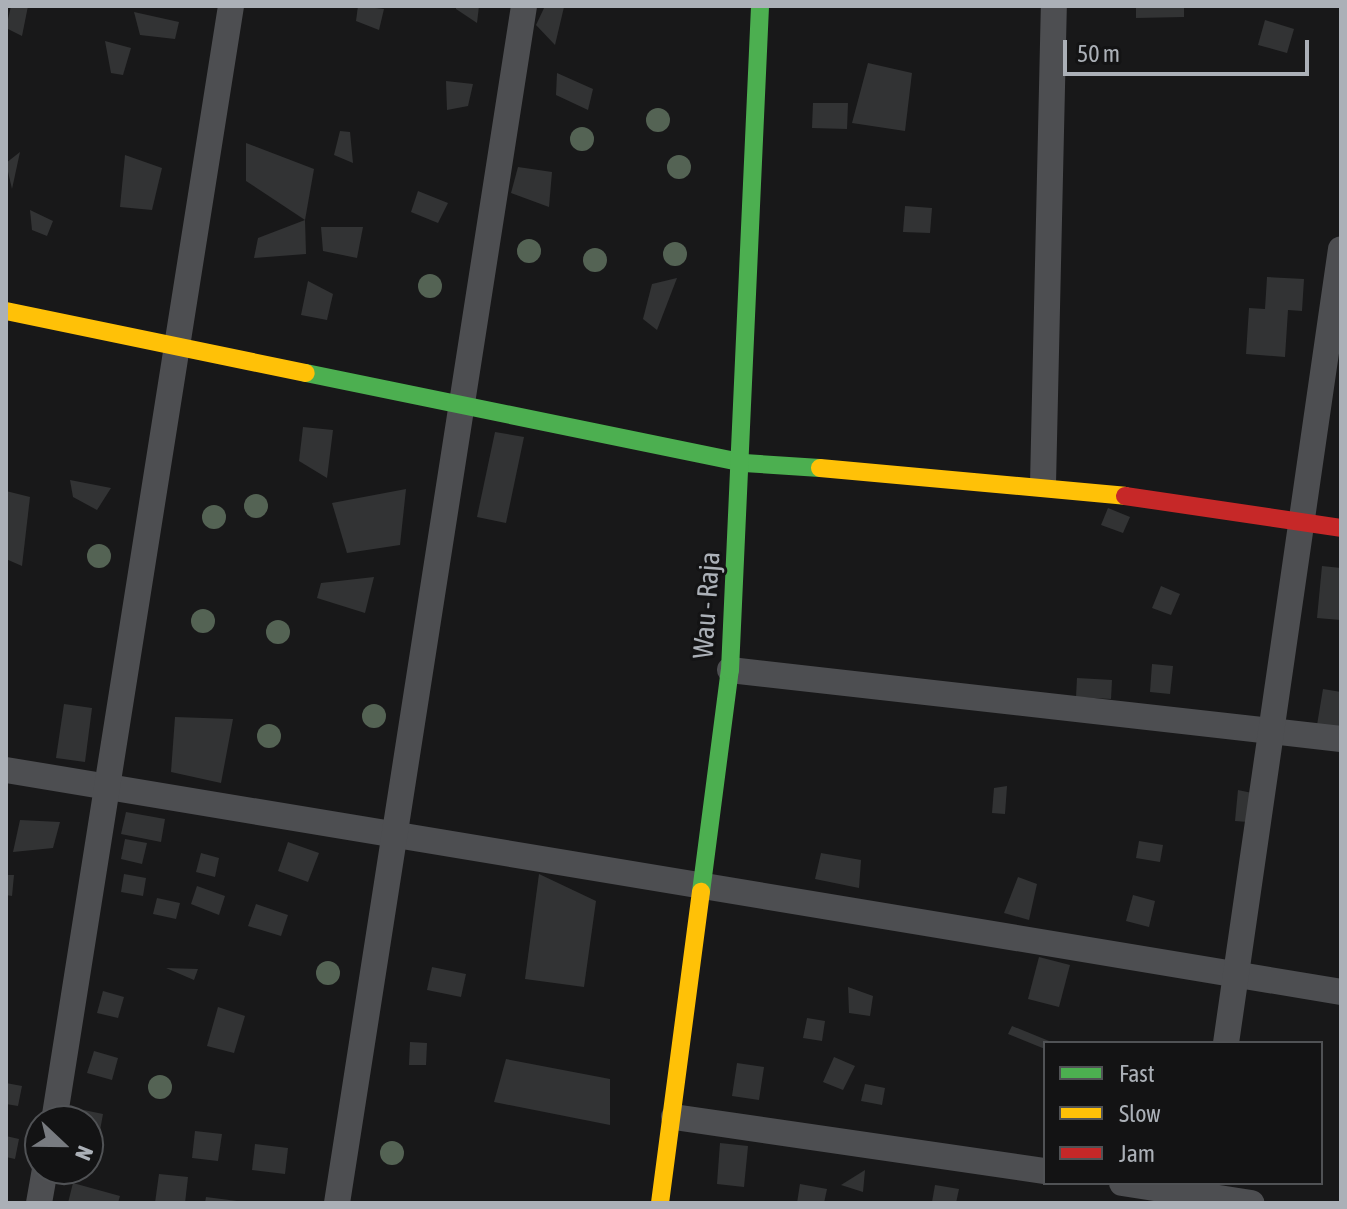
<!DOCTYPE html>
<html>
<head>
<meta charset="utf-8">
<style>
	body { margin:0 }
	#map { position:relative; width:1347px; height:1209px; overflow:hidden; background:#181819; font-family:"Asap Condensed",sans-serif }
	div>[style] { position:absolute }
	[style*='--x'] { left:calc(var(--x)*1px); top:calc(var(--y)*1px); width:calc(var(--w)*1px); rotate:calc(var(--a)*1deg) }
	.building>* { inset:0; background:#323334 }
	.street>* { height:26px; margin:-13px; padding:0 13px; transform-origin:13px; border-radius:13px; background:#4d4e51 }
	.fast>* { height:18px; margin:-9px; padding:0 9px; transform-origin:9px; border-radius:9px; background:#4caf50 }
	.slow>* { height:18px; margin:-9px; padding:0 9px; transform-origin:9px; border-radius:9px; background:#ffc107 }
	.jam>* { height:18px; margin:-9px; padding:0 9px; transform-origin:9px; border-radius:9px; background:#c62828 }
	.trees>* { width:24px; height:24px; margin:-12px; border-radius:50%; background:#546354 }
	span { translate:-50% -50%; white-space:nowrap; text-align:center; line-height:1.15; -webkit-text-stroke:6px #131314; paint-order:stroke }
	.street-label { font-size:28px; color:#abb0b7 }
	.frame { position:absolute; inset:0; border:8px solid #abb0b7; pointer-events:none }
	.legend { position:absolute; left:1043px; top:1041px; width:280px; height:144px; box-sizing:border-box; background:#131314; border:2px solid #505255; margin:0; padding:10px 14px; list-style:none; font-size:24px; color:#abb0b7 }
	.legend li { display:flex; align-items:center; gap:16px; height:40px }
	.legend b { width:40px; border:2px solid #505255 }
	.north { position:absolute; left:24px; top:1105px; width:80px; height:80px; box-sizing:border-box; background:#131314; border:2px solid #505255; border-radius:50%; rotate:112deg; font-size:22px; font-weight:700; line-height:32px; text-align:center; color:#abb0b7 }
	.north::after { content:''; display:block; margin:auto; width:28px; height:36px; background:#787b80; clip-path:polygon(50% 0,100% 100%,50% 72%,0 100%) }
	.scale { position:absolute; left:1063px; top:40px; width:246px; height:36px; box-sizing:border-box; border:4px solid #abb0b7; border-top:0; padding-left:10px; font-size:24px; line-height:28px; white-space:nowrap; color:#abb0b7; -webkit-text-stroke:6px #131314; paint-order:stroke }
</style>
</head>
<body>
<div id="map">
	<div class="building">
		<div style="clip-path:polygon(11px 6px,28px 6px,22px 36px,6px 28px)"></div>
		<div style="clip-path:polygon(358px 6px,384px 9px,379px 30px,356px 21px)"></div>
		<div style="clip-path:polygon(456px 6px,479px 6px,477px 23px,456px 9px)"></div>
		<div style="clip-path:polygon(545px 6px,564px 7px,555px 45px,536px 25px)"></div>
		<div style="clip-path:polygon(1136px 6px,1184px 6px,1184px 17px,1136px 18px)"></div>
		<div style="clip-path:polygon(134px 12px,179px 22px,175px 39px,140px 35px)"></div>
		<div style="clip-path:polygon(1265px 20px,1294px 29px,1287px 53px,1258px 45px)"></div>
		<div style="clip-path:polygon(105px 41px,131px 48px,123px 75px,111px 73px)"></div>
		<div style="clip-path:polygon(868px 63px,912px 73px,905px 131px,852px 123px)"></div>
		<div style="clip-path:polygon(557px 73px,593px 89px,588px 110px,556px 95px)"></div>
		<div style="clip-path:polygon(446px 81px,473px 84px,468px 106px,447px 110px)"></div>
		<div style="clip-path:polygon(813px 103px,848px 103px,847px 129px,812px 128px)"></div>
		<div style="clip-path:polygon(340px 131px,350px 132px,353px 163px,334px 155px)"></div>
		<div style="clip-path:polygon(246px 143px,314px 169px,305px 220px,246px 181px)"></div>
		<div style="clip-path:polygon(20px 152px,12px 189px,6px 163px)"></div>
		<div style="clip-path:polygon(125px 155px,162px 168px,152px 210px,120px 207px)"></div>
		<div style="clip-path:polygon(518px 167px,552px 172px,549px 207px,511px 193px)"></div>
		<div style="clip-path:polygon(418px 191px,448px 203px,438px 223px,411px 212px)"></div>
		<div style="clip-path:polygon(905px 206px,932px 208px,930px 233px,903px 232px)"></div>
		<div style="clip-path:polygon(30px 210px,53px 221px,47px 236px,32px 230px)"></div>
		<div style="clip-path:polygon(305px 220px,306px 254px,254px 258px,258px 238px)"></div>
		<div style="clip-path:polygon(321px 227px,363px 227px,357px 258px,323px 251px)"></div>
		<div style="clip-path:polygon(1267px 277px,1304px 279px,1302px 311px,1288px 310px,1285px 357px,1246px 354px,1249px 308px,1265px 309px)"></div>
		<div style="clip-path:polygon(677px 278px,657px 330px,643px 319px,652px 284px)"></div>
		<div style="clip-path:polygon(308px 281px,333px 294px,327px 320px,301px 315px)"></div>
		<div style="clip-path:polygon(303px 427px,333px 430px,327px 478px,299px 461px)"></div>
		<div style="clip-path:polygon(495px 432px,524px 437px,506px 523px,477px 517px)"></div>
		<div style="clip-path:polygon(70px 480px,111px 488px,97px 510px,73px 497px)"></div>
		<div style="clip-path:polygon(406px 489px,400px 545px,347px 553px,332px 503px)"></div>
		<div style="clip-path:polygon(6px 491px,30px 497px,22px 566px,6px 559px)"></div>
		<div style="clip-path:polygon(1108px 508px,1130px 517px,1123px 533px,1101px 525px)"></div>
		<div style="clip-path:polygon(1322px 566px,1341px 568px,1341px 620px,1317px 618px)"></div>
		<div style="clip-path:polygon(374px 577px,365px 613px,317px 598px,321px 583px)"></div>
		<div style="clip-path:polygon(1161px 586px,1180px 594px,1171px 615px,1152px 608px)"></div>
		<div style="clip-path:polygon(1152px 664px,1173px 666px,1170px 694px,1150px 692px)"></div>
		<div style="clip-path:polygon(1077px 678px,1112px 680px,1111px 699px,1076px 697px)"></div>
		<div style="clip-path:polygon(1323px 689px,1341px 692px,1341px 728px,1317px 725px)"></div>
		<div style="clip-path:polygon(64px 704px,92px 708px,85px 762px,56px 758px)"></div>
		<div style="clip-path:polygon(175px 717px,233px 719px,221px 783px,171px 772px)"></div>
		<div style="clip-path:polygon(1007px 786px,1005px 814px,992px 813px,994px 788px)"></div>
		<div style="clip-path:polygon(1238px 790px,1252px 793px,1248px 822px,1235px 821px)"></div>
		<div style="clip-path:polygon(126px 812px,165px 819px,161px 842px,121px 834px)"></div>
		<div style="clip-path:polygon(20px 820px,60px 822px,53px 848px,13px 852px)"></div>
		<div style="clip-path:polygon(125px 839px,147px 843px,142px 864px,121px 859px)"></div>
		<div style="clip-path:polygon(1139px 841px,1163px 845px,1160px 862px,1136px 858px)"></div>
		<div style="clip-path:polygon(288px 842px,319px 853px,308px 882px,278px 871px)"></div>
		<div style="clip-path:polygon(201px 853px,219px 858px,215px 877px,196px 872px)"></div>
		<div style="clip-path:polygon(821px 853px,861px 860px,859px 888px,815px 879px)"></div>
		<div style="clip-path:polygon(124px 874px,146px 878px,143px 896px,121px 892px)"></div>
		<div style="clip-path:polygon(539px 874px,596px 901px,584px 987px,525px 979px)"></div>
		<div style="clip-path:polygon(6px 875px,14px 875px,12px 896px,6px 895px)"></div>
		<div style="clip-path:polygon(1018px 877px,1037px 884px,1029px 920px,1004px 913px)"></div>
		<div style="clip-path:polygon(197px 886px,225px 896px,219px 915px,191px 904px)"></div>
		<div style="clip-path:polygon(1133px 895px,1155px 901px,1149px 927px,1126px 921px)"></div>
		<div style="clip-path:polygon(157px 898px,180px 903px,176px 919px,153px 914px)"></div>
		<div style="clip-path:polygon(256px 904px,288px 915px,281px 936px,248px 926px)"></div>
		<div style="clip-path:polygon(1039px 957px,1070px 965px,1059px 1007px,1028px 999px)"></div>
		<div style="clip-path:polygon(432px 967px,466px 974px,461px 997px,427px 990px)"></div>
		<div style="clip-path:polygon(166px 968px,198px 969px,194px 980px)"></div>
		<div style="clip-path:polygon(848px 987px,873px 996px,870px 1016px,849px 1013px)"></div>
		<div style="clip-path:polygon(103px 991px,124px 997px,118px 1018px,97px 1013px)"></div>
		<div style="clip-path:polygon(218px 1007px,245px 1016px,234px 1053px,207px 1046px)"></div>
		<div style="clip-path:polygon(807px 1018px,825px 1021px,822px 1041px,803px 1038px)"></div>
		<div style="clip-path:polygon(1012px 1026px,1054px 1043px,1045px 1049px,1008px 1034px)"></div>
		<div style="clip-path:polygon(410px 1042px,427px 1043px,426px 1065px,409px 1065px)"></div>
		<div style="clip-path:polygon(94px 1051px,118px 1058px,112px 1080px,87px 1073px)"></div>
		<div style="clip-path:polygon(834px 1057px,855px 1066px,843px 1090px,823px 1082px)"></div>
		<div style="clip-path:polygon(506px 1059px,610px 1079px,610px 1125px,494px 1102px)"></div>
		<div style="clip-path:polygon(737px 1063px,764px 1067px,759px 1100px,732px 1096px)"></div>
		<div style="clip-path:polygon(6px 1083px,22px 1086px,18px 1106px,6px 1104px)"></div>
		<div style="clip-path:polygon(865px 1084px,885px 1088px,882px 1105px,861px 1101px)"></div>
		<div style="clip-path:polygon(79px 1109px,103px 1114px,99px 1136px,88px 1134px,88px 1121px,77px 1121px)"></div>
		<div style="clip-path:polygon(195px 1131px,222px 1134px,218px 1161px,192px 1158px)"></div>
		<div style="clip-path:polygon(6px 1136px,19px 1139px,15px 1159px,6px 1157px)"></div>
		<div style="clip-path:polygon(720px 1143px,748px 1146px,744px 1187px,717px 1184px)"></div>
		<div style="clip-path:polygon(255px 1144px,288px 1148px,285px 1174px,252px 1170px)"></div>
		<div style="clip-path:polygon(865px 1170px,863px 1192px,841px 1185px)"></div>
		<div style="clip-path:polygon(159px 1174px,188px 1177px,185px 1203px,155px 1203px)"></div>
		<div style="clip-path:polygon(73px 1183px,120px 1196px,118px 1203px,68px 1203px)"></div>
		<div style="clip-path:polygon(800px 1184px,827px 1189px,824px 1203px,797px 1203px)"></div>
		<div style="clip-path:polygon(935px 1185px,959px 1189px,956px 1203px,932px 1202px)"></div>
		<div style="clip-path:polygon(206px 1197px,237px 1201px,237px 1203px,205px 1203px)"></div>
	</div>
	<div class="street">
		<div style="--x:1043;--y:484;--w:478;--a:-88.7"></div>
		<div style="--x:730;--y:670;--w:615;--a:6.44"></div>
		<div style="--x:6;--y:770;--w:1353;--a:9.44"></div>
		<div style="--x:1226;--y:1043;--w:802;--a:-81.76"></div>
		<div style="--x:674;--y:1117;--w:375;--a:8.3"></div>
		<div style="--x:54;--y:1121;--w:1129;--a:-80.98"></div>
		<div style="--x:1122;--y:1183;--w:131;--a:8.8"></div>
		<div style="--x:39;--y:1203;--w:35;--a:-80"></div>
		<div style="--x:337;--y:1203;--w:1212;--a:-81.12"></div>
	</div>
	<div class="fast">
		<div style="--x:306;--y:373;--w:447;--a:11.6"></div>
		<div style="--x:744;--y:463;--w:76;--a:3.8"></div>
		<div style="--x:701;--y:892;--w:224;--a:-82.6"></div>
		<div style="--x:730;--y:670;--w:665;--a:-87.41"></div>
	</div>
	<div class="slow">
		<div style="--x:6;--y:311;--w:306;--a:11.7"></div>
		<div style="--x:820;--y:468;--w:306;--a:5.2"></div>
		<div style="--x:660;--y:1203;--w:314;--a:-82.5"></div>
	</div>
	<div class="jam">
		<div style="--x:1125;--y:496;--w:218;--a:8.4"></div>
	</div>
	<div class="trees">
		<div style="left:658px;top:120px"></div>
		<div style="left:582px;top:139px"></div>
		<div style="left:679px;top:167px"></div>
		<div style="left:529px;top:251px"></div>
		<div style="left:675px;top:254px"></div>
		<div style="left:595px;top:260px"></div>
		<div style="left:430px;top:286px"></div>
		<div style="left:256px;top:506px"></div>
		<div style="left:214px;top:517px"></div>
		<div style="left:99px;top:556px"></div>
		<div style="left:203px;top:621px"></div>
		<div style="left:278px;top:632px"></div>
		<div style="left:374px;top:716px"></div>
		<div style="left:269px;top:736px"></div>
		<div style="left:328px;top:973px"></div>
		<div style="left:160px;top:1087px"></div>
		<div style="left:392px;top:1153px"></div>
	</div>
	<div class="street-label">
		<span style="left:706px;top:605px;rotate:-86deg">Wau - Raja</span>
	</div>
	<div class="frame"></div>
	<ul class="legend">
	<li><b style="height:10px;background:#4caf50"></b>Fast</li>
	<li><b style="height:10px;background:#ffc107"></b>Slow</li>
	<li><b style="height:10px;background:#c62828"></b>Jam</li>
	</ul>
	<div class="north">N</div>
	<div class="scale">50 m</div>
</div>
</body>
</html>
